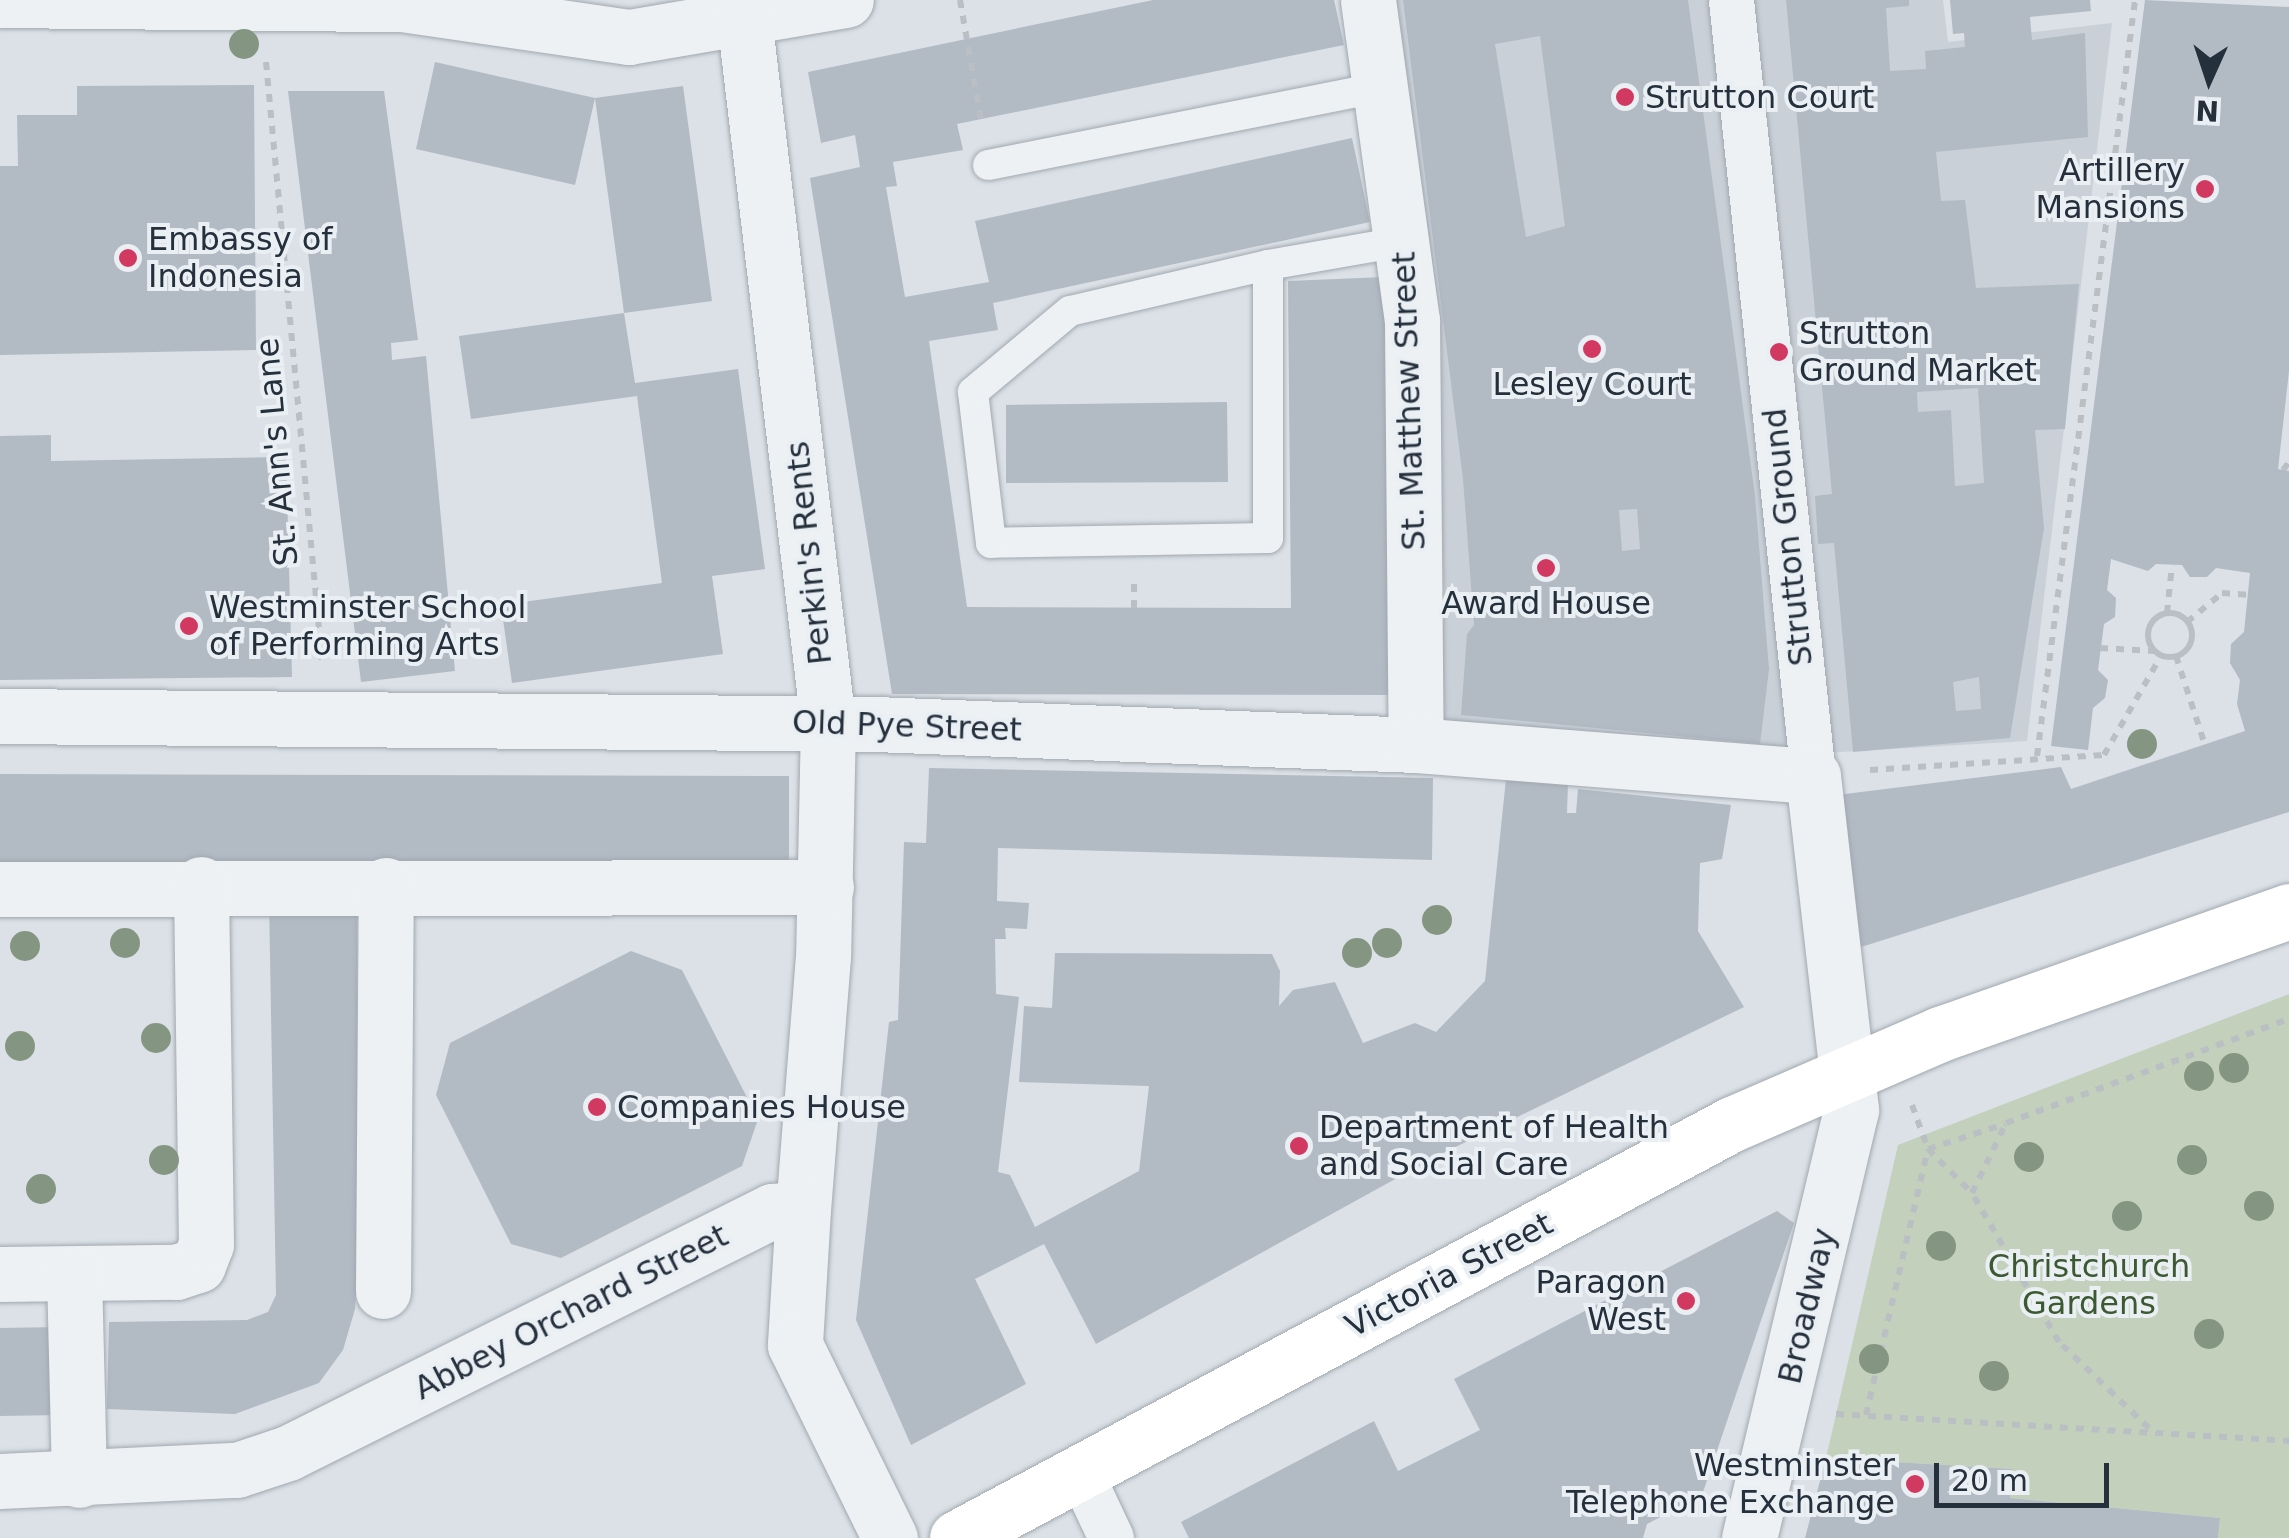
<!DOCTYPE html>
<html>
<head>
<meta charset="utf-8">
<style>
	body { margin:0 }
	#map { position:relative; width:2289px; height:1538px; overflow:hidden; background:#dbe1e6; font-family:"DejaVu Sans",sans-serif }
	div>[style] { position:absolute }
	[style*='--x'] { left:calc(var(--x)*1px); top:calc(var(--y)*1px); width:calc(var(--w)*1px); rotate:calc(var(--a)*1deg) }
	.built>* { inset:0; background:#c9d0d8 }
	.green>* { inset:0; background:#c3d0bc }
	.building>* { inset:0; background:#b2bac3 }
	.path>* { height:6px; margin-top:-3px; transform-origin:0; background:repeating-linear-gradient(90deg,#babfc4 0 8px,transparent 0 16px) }
	.path>.ring { margin:-3px; padding:0; box-sizing:content-box; background:none; border:6px solid #babfc4; border-radius:50% }
	.roads { filter:drop-shadow(0 0 2px #a1a8b0) drop-shadow(0 0 2px #a1a8b0) }
	.service>* { height:30px; margin:-15px; padding:0 15px; transform-origin:15px; border-radius:15px; background:#eef1f4 }
	.pedestrian>* { height:45px; margin:-22.5px; padding:0 22.5px; transform-origin:22.5px; border-radius:22.5px; background:#eef1f4 }
	.minor>* { height:55px; margin:-27.5px; padding:0 27.5px; transform-origin:27.5px; border-radius:27.5px; background:#eef1f4 }
	.primary>* { height:55px; margin:-27.5px; padding:0 27.5px; transform-origin:27.5px; border-radius:27.5px; background:#fff }
	.trees>* { width:30px; height:30px; margin:-15px; border-radius:50%; background:#849682 }
	.dots>* { width:28px; height:28px; translate:-50% -50%; box-sizing:border-box; border:5px solid #eaeff4; border-radius:50% }
	span { translate:-50% -50%; white-space:nowrap; text-align:center; line-height:1.15; -webkit-text-stroke:8px #eaeff4; paint-order:stroke }
	.poi-label { font-size:32px; color:#25303d }
	.left { translate:0 -50%; text-align:left }
	.right { translate:-100% -50%; text-align:right }
	.street-label { font-size:32px; color:#25303d }
	.park-label { font-size:32px; color:#3d5931 }
	.north { position:absolute; left:2159px; top:30px; width:100px; height:100px; -webkit-text-stroke:8px #eaeff4; paint-order:stroke; rotate:183deg; font-size:28px; font-weight:700; line-height:40px; text-align:center; color:#25303d }
	.north::after { content:''; display:block; margin:auto; width:35px; height:45px; background:#25303d; clip-path:polygon(50% 0,100% 100%,50% 72%,0 100%) }
	.scale { position:absolute; left:1934px; top:1463px; width:175px; height:45px; box-sizing:border-box; border:5px solid #25303d; border-top:0; padding-left:12px; font-size:30px; line-height:35px; white-space:nowrap; color:#25303d; -webkit-text-stroke:8px #eaeff4; paint-order:stroke }
</style>
</head>
<body>
<div id="map">
	<div class="built">
		<div style="clip-path:polygon(1387px 0,1943px 0,1948px 42px,2112px 23px,2027px 741px,1775px 756px,1436px 731px,1444px 602px,1440px 489px)"></div>
	</div>
	<div class="green">
		<div style="clip-path:polygon(2289px 994px,2289px 1538px,2218px 1538px,2220px 1518px,2010px 1498px,2012px 1469px,1826px 1458px,1898px 1145px)"></div>
	</div>
	<div class="building">
		<div style="clip-path:polygon(1153px 0,1334px 0,1344px 45px,957px 124px,963px 150px,893px 162px,897px 186px,886px 187px,905px 297px,989px 282px,975px 221px,1352px 138px,1370px 222px,993px 303px,998px 330px,929px 341px,967px 607px,1291px 608px,1288px 281px,1385px 277px,1388px 695px,892px 694px,810px 178px,860px 167px,855px 135px,821px 143px,808px 72px)"></div>
		<div style="clip-path:polygon(evenodd,1403px 0,1688px 0,1755px 496px,1769px 669px,1760px 744px,1461px 715px,1467px 634px,1474px 625px,1463px 479px,1403px 0,1540px 36px,1565px 226px,1526px 237px,1495px 44px,1540px 36px,1403px 0,1637px 509px,1640px 549px,1622px 551px,1619px 510px,1637px 509px)"></div>
		<div style="clip-path:polygon(evenodd,1786px 0,1909px 0,1909px 6px,1886px 8px,1890px 71px,1926px 69px,1925px 51px,1965px 47px,1964px 33px,1953px 34px,1950px 0,2090px 0,2091px 11px,2030px 17px,2032px 40px,2085px 33px,2088px 137px,1936px 152px,1941px 201px,1965px 200px,1976px 288px,2079px 284px,2065px 429px,2035px 430px,2044px 528px,2010px 738px,1853px 752px,1834px 543px,1818px 544px,1815px 496px,1832px 494px,1786px 0,1978px 388px,1984px 483px,1955px 486px,1951px 410px,1918px 412px,1917px 392px,1978px 388px,1786px 0,1979px 677px,1981px 709px,1956px 711px,1953px 682px,1979px 677px)"></div>
		<div style="clip-path:polygon(2145px 0,2289px 7px,2289px 371px,2278px 469px,2289px 471px,2289px 812px,1842px 953px,1829px 796px,2061px 767px,2071px 789px,2245px 731px,2237px 704px,2240px 680px,2230px 663px,2231px 644px,2244px 632px,2250px 573px,2216px 568px,2207px 577px,2190px 577px,2182px 565px,2156px 564px,2148px 571px,2111px 559px,2107px 590px,2116px 598px,2115px 617px,2104px 624px,2098px 670px,2108px 680px,2105px 698px,2093px 708px,2088px 750px,2051px 746px)"></div>
		<div style="clip-path:polygon(435px 62px,595px 98px,575px 185px,416px 149px)"></div>
		<div style="clip-path:polygon(254px 85px,256px 350px,0 355px,0 166px,18px 166px,17px 115px,77px 115px,77px 86px)"></div>
		<div style="clip-path:polygon(683px 86px,712px 301px,624px 313px,595px 98px)"></div>
		<div style="clip-path:polygon(288px 91px,384px 91px,418px 340px,391px 343px,392px 360px,426px 356px,455px 671px,361px 682px)"></div>
		<div style="clip-path:polygon(624px 313px,635px 383px,738px 369px,765px 569px,712px 576px,723px 654px,512px 683px,501px 605px,662px 583px,637px 396px,471px 419px,459px 336px)"></div>
		<div style="clip-path:polygon(1227px 402px,1228px 482px,1006px 483px,1006px 405px)"></div>
		<div style="clip-path:polygon(51px 435px,51px 461px,286px 457px,292px 677px,0 680px,0 436px)"></div>
		<div style="clip-path:polygon(929px 768px,1433px 778px,1432px 860px,998px 848px,997px 901px,1029px 903px,1027px 929px,1005px 928px,1006px 939px,995px 939px,996px 994px,1019px 997px,998px 1172px,1010px 1175px,1035px 1227px,1139px 1171px,1149px 1086px,1019px 1082px,1024px 1006px,1052px 1008px,1055px 953px,1272px 954px,1280px 971px,1279px 1006px,1293px 990px,1335px 982px,1363px 1043px,1415px 1023px,1436px 1032px,1485px 981px,1506px 779px,1568px 783px,1567px 813px,1576px 813px,1578px 789px,1731px 805px,1722px 859px,1700px 863px,1698px 931px,1744px 1007px,1437px 1156px,1096px 1344px,1044px 1244px,975px 1279px,1026px 1384px,911px 1445px,856px 1320px,889px 1022px,898px 1020px,904px 842px,926px 843px)"></div>
		<div style="clip-path:polygon(0 774px,789px 776px,789px 868px,0 862px)"></div>
		<div style="clip-path:polygon(357px 896px,358px 1260px,355px 1309px,343px 1350px,319px 1383px,235px 1414px,107px 1409px,109px 1322px,247px 1320px,268px 1312px,276px 1295px,269px 899px)"></div>
		<div style="clip-path:polygon(631px 951px,682px 970px,758px 1119px,742px 1166px,561px 1258px,511px 1244px,436px 1095px,450px 1043px)"></div>
		<div style="clip-path:polygon(1777px 1211px,1794px 1223px,1702px 1495px,1647px 1524px,1643px 1538px,1189px 1538px,1181px 1522px,1374px 1421px,1398px 1471px,1480px 1430px,1454px 1379px)"></div>
		<div style="clip-path:polygon(62px 1327px,64px 1415px,0 1416px,0 1328px)"></div>
		<div style="clip-path:polygon(1826px 1458px,2012px 1469px,2010px 1498px,2220px 1518px,2218px 1538px,1805px 1538px)"></div>
	</div>
	<div class="path">
		<div style="--x:960;--y:0;--w:122;--a:80.1"></div>
		<div style="--x:266;--y:62;--w:602;--a:84.66"></div>
		<div style="--x:2283;--y:470;--w:10;--a:-53"></div>
		<div style="--x:1134;--y:608;--w:24;--a:-90"></div>
		<div style="--x:2167;--y:613;--w:48;--a:-84.1"></div>
		<div class="ring" style="left:2148px;top:613px;width:38px;height:38px"></div>
		<div style="--x:2187;--y:622;--w:45;--a:-39.6"></div>
		<div style="--x:2222;--y:593;--w:26;--a:4"></div>
		<div style="--x:2100;--y:648;--w:54;--a:3.2"></div>
		<div style="--x:2176;--y:656;--w:94;--a:72"></div>
		<div style="--x:2037;--y:756;--w:762;--a:-82.61"></div>
		<div style="--x:1870;--y:770;--w:234;--a:-3.7"></div>
		<div style="--x:2104;--y:755;--w:114;--a:-60.1"></div>
		<div style="--x:1912;--y:1105;--w:47;--a:70"></div>
		<div style="--x:1928;--y:1149;--w:62;--a:45"></div>
		<div style="--x:1836;--y:1414;--w:454;--a:3.4"></div>
		<div style="--x:1866;--y:1415;--w:273;--a:-76.9"></div>
		<div style="--x:1928;--y:1149;--w:81;--a:-18"></div>
		<div style="--x:2149;--y:1428;--w:124;--a:-136.3"></div>
		<div style="--x:2059;--y:1342;--w:173;--a:-120.3"></div>
		<div style="--x:1972;--y:1193;--w:78;--a:-64.1"></div>
		<div style="--x:2006;--y:1123;--w:302;--a:-20.2"></div>
	</div>
	<div class="roads">
		<div class="service">
			<div style="--x:988;--y:165;--w:402;--a:-11.2"></div>
			<div style="--x:1268;--y:265;--w:273;--a:90"></div>
			<div style="--x:1268;--y:538;--w:277;--a:179"></div>
			<div style="--x:991;--y:543;--w:152;--a:-96.8"></div>
			<div style="--x:973;--y:392;--w:126;--a:-39.9"></div>
			<div style="--x:1070;--y:311;--w:203;--a:-13.1"></div>
			<div style="--x:1268;--y:265;--w:139;--a:-9.9"></div>
		</div>
		<div class="pedestrian">
			<div style="--x:1731;--y:0;--w:780;--a:83.97"></div>
			<div style="--x:1080;--y:1472;--w:73;--a:64.8"></div>
		</div>
		<div class="minor">
			<div style="--x:0;--y:0;--w:402;--a:0.6"></div>
			<div style="--x:402;--y:4;--w:229;--a:8.3"></div>
			<div style="--x:629;--y:37;--w:220;--a:-9.7"></div>
			<div style="--x:1368;--y:0;--w:323;--a:82.2"></div>
			<div style="--x:1412;--y:320;--w:425;--a:89.5"></div>
			<div style="--x:744;--y:18;--w:710;--a:83.21"></div>
			<div style="--x:828;--y:723;--w:233;--a:91.2"></div>
			<div style="--x:823;--y:956;--w:254;--a:94.5"></div>
			<div style="--x:0;--y:716;--w:875;--a:0.52"></div>
			<div style="--x:875;--y:724;--w:541;--a:2.22"></div>
			<div style="--x:1416;--y:745;--w:398;--a:4.5"></div>
			<div style="--x:1813;--y:776;--w:336;--a:83.5"></div>
			<div style="--x:1851;--y:1110;--w:440;--a:103.4"></div>
			<div style="--x:0;--y:889;--w:826;--a:-0.14"></div>
			<div style="--x:0;--y:1274;--w:176;--a:-0.7"></div>
			<div style="--x:176;--y:1272;--w:23;--a:-18"></div>
			<div style="--x:198;--y:1265;--w:22;--a:-69"></div>
			<div style="--x:206;--y:1244;--w:360;--a:-90.8"></div>
			<div style="--x:74;--y:1274;--w:206;--a:88.6"></div>
			<div style="--x:383;--y:1291;--w:406;--a:-89.6"></div>
			<div style="--x:0;--y:1481;--w:237;--a:-2.7"></div>
			<div style="--x:237;--y:1470;--w:54;--a:-18.4"></div>
			<div style="--x:288;--y:1453;--w:541;--a:-26.57"></div>
			<div style="--x:772;--y:1211;--w:31;--a:-4"></div>
			<div style="--x:803;--y:1209;--w:136;--a:93.4"></div>
			<div style="--x:795;--y:1345;--w:215;--a:63.8"></div>
		</div>
		<div class="primary">
			<div style="--x:957;--y:1538;--w:879;--a:-28.11"></div>
			<div style="--x:1732;--y:1124;--w:227;--a:-23.4"></div>
			<div style="--x:1940;--y:1034;--w:370;--a:-19.4"></div>
		</div>
	</div>
	<div class="trees">
		<div style="left:244px;top:44px"></div>
		<div style="left:2142px;top:744px"></div>
		<div style="left:1437px;top:920px"></div>
		<div style="left:125px;top:943px"></div>
		<div style="left:1387px;top:943px"></div>
		<div style="left:25px;top:946px"></div>
		<div style="left:1357px;top:953px"></div>
		<div style="left:156px;top:1038px"></div>
		<div style="left:20px;top:1046px"></div>
		<div style="left:2234px;top:1068px"></div>
		<div style="left:2199px;top:1076px"></div>
		<div style="left:2029px;top:1157px"></div>
		<div style="left:164px;top:1160px"></div>
		<div style="left:2192px;top:1160px"></div>
		<div style="left:41px;top:1189px"></div>
		<div style="left:2259px;top:1206px"></div>
		<div style="left:2127px;top:1216px"></div>
		<div style="left:1941px;top:1246px"></div>
		<div style="left:2209px;top:1334px"></div>
		<div style="left:1874px;top:1359px"></div>
		<div style="left:1994px;top:1376px"></div>
	</div>
	<div class="dots">
		<div style="left:1625px;top:97px;background:#d23961"></div>
		<div style="left:2205px;top:189px;background:#d23961"></div>
		<div style="left:128px;top:258px;background:#d23961"></div>
		<div style="left:1592px;top:349px;background:#d23961"></div>
		<div style="left:1779px;top:352px;background:#d23961"></div>
		<div style="left:1546px;top:568px;background:#d23961"></div>
		<div style="left:189px;top:626px;background:#d23961"></div>
		<div style="left:597px;top:1107px;background:#d23961"></div>
		<div style="left:1299px;top:1146px;background:#d23961"></div>
		<div style="left:1686px;top:1301px;background:#d23961"></div>
		<div style="left:1915px;top:1484px;background:#d23961"></div>
	</div>
	<div class="poi-label">
		<span class="left" style="left:1645px;top:97px">Strutton Court</span>
		<span class="right" style="left:2185px;top:189px">Artillery<br>Mansions</span>
		<span class="left" style="left:148px;top:258px">Embassy of<br>Indonesia</span>
		<span class="left" style="left:1799px;top:352px">Strutton<br>Ground Market</span>
		<span style="left:1592px;top:384px">Lesley Court</span>
		<span style="left:1546px;top:603px">Award House</span>
		<span class="left" style="left:209px;top:626px">Westminster School<br>of Performing Arts</span>
		<span class="left" style="left:617px;top:1107px">Companies House</span>
		<span class="left" style="left:1319px;top:1146px">Department of Health<br>and Social Care</span>
		<span class="right" style="left:1666px;top:1301px">Paragon<br>West</span>
		<span class="right" style="left:1895px;top:1484px">Westminster<br>Telephone Exchange</span>
	</div>
	<div class="street-label">
		<span style="left:1409px;top:401px;rotate:-92deg">St. Matthew Street</span>
		<span style="left:277px;top:452px;rotate:-95deg">St. Ann's Lane</span>
		<span style="left:1788px;top:537px;rotate:-96deg">Strutton Ground</span>
		<span style="left:809px;top:553px;rotate:-96deg">Perkin's Rents</span>
		<span style="left:907px;top:726px;rotate:2deg">Old Pye Street</span>
		<span style="left:1449px;top:1275px;rotate:-28deg">Victoria Street</span>
		<span style="left:1807px;top:1306px;rotate:-77deg">Broadway</span>
		<span style="left:571px;top:1312px;rotate:-27deg">Abbey Orchard Street</span>
	</div>
	<div class="park-label">
		<span style="left:2089px;top:1285px">Christchurch<br>Gardens</span>
	</div>
	<div class="north">N</div>
	<div class="scale">20 m</div>
</div>
</body>
</html>
